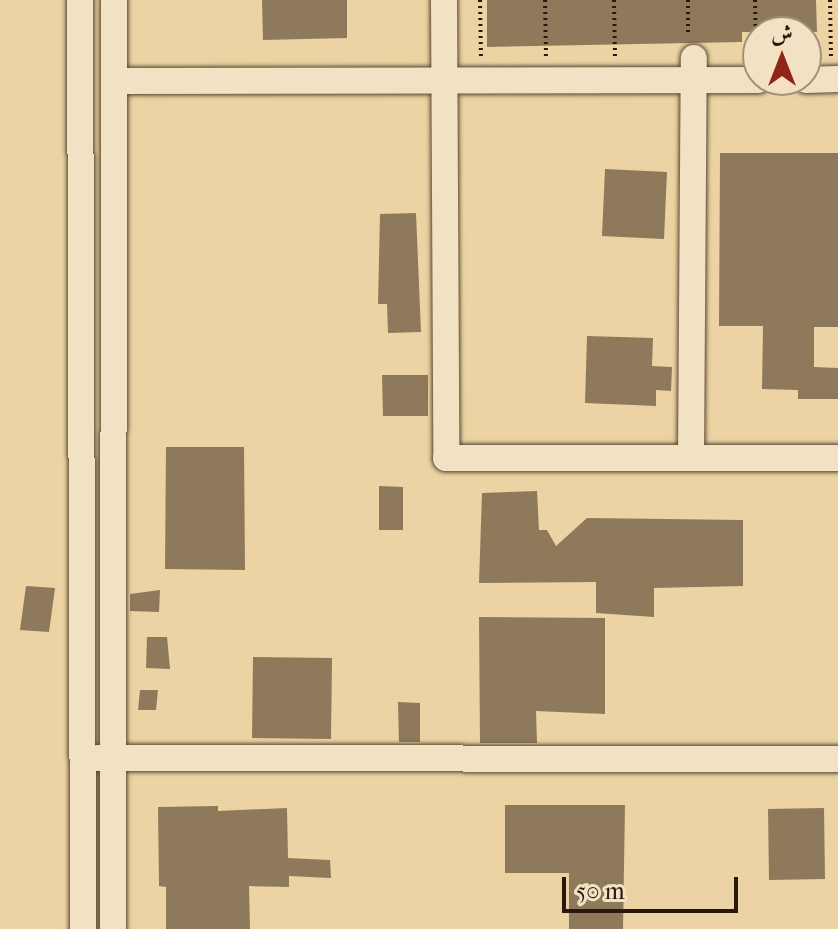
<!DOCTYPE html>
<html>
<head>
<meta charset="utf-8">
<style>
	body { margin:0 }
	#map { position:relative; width:838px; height:929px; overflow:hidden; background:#ebd3a3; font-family:"IM FELL French Canon",Amiri,serif }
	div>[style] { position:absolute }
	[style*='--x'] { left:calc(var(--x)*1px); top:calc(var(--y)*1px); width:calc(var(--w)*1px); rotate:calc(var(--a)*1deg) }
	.building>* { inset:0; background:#8e795b }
	.path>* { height:4px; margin-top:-2px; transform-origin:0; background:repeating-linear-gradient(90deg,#29180d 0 2px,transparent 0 6px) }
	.roads { filter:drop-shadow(0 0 2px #5a4732) drop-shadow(0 0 2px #5a4732) }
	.minor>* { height:26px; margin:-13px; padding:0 13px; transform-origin:13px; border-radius:13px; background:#f2e2c3 }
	span { translate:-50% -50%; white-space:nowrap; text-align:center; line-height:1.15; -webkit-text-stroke:8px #f2e2c3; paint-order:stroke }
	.north { position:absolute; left:742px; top:16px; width:80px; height:80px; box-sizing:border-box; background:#f2e2c3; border:2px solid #a2917a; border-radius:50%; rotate:0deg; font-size:22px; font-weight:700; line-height:32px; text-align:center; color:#29180d }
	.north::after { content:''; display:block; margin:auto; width:28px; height:36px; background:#8f2418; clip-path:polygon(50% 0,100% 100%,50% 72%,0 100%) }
	.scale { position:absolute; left:562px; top:877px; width:176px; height:36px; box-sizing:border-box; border:4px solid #29180d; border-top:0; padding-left:10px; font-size:24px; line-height:28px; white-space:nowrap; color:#29180d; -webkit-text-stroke:6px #f2e2c3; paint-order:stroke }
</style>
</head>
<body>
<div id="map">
	<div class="building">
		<div style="clip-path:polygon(262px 0,347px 0,347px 38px,263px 40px)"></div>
		<div style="clip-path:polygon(487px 0,816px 0,817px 32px,742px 32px,742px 42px,487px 47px)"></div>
		<div style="clip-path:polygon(720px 153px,838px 153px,838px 327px,814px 327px,814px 367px,838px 368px,838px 399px,798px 399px,798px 390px,762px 389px,763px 326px,719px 326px)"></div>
		<div style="clip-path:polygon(605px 169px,667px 172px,664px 239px,602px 236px)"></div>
		<div style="clip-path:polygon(416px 213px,421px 332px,388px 333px,387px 304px,378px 304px,380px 214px)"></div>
		<div style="clip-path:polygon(587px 336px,653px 338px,652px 366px,672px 367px,671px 391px,656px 390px,656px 406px,585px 403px)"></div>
		<div style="clip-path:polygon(382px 375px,428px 375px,428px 416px,383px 416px)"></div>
		<div style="clip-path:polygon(166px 447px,244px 447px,245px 570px,165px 569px)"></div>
		<div style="clip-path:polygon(379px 486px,403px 487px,403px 530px,379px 530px)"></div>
		<div style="clip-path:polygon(537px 491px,539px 530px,547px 530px,556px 546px,587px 518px,743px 520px,743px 586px,654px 588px,654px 617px,596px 613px,596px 582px,479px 583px,482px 493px)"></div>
		<div style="clip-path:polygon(26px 586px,55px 588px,49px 632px,20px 630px)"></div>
		<div style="clip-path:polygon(160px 590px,159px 612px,130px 611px,130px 594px)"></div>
		<div style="clip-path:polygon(479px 617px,605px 618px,605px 714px,536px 711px,537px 743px,480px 743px)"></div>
		<div style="clip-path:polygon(147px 637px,167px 637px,170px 669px,146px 668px)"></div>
		<div style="clip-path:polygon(253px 657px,332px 658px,331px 739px,252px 738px)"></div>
		<div style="clip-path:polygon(140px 690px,158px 690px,156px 710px,138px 710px)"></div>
		<div style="clip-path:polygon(398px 702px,420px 703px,420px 742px,399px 742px)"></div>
		<div style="clip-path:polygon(505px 805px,625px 805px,623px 929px,569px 929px,569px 873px,505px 873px)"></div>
		<div style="clip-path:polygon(218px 806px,218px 811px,287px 808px,288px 858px,330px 860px,331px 878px,289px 876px,289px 887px,249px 886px,250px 929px,166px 929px,166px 887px,159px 886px,158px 807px)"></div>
		<div style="clip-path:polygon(824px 808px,825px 879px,769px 880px,768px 809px)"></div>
	</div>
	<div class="path">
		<div style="--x:480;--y:0;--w:59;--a:89"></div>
		<div style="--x:545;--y:0;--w:58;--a:89"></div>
		<div style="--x:614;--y:0;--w:58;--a:89"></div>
		<div style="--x:688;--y:0;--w:34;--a:90"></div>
		<div style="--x:755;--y:0;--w:58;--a:89"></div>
		<div style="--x:830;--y:0;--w:57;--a:89"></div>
	</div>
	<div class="roads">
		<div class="minor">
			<div style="--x:80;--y:0;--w:929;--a:89.81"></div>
			<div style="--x:444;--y:0;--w:458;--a:89.7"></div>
			<div style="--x:446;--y:458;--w:392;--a:0"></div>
			<div style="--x:806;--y:80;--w:32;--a:-2"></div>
			<div style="--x:114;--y:81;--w:644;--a:-0.09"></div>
			<div style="--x:691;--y:458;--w:400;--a:-89.6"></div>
			<div style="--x:98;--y:758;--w:740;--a:0.08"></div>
			<div style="--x:113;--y:929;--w:929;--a:-89.94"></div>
		</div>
	</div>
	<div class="north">ش</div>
	<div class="scale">50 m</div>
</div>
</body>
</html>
